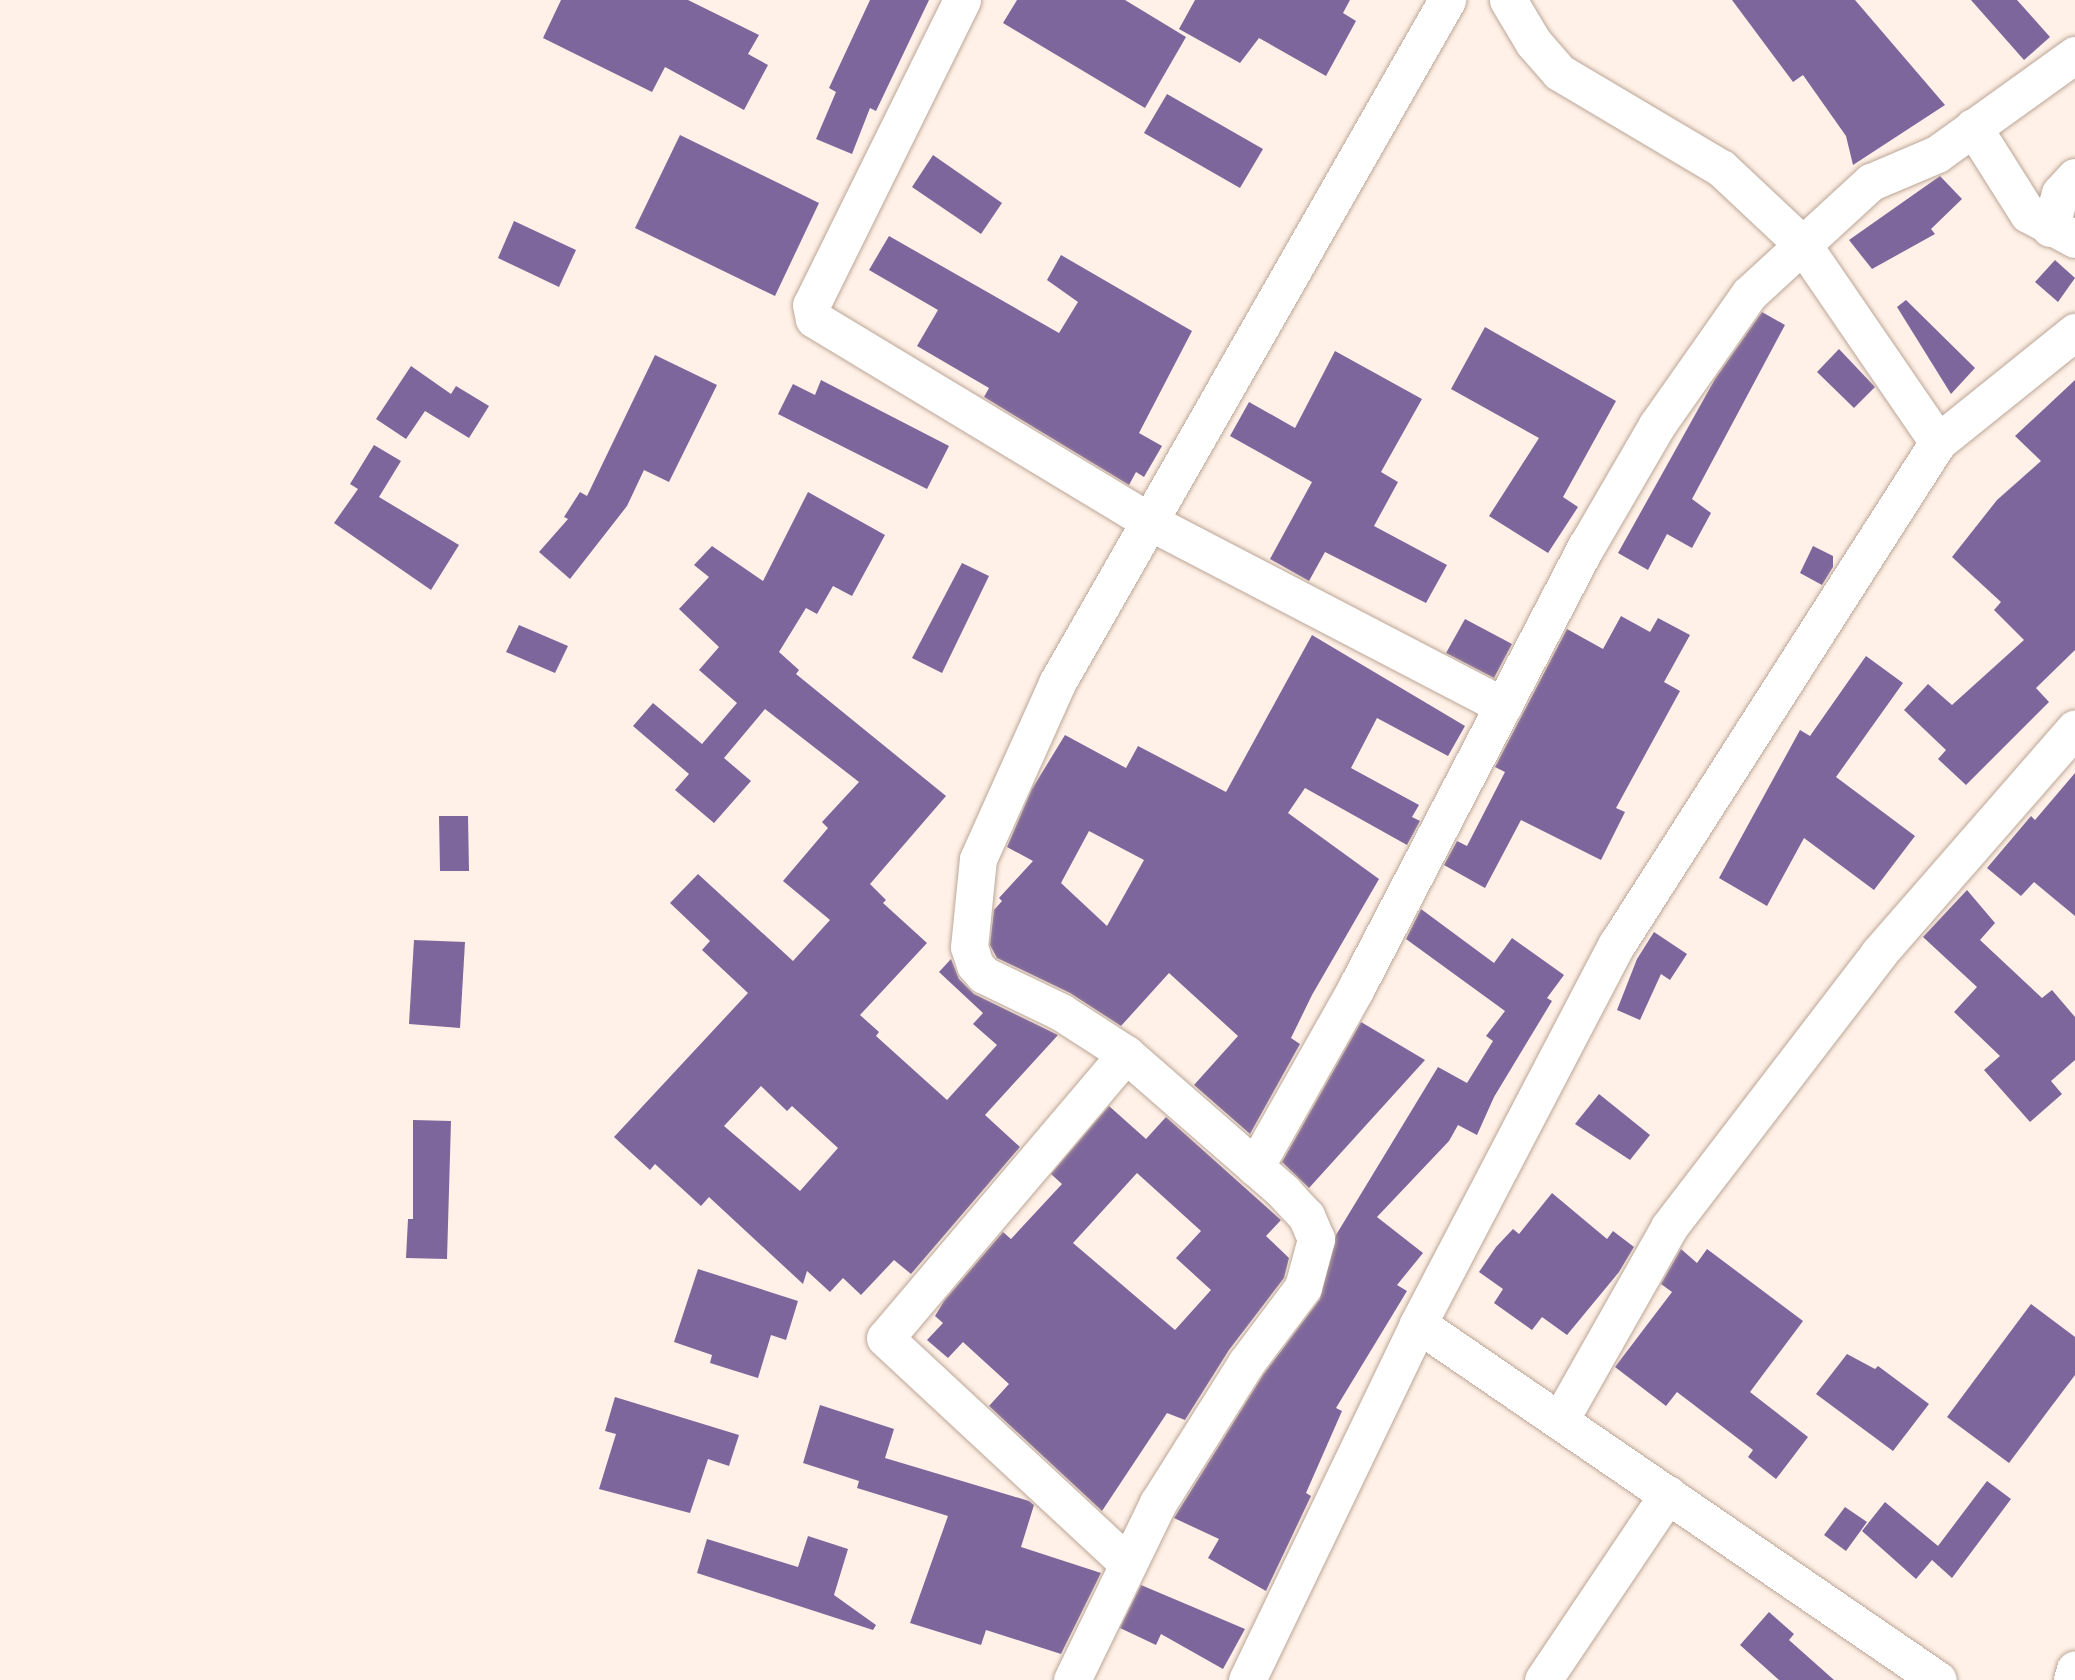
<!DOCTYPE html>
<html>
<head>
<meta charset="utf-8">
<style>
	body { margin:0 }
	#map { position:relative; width:2075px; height:1680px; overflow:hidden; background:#fff1e7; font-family:Lato,sans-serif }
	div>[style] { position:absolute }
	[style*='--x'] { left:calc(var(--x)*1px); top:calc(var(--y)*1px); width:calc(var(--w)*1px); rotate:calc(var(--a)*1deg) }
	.building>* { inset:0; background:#7d669b }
	.roads { filter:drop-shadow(0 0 2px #bca698) drop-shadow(0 0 2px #bca698) }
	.street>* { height:37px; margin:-18.5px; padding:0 18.5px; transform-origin:18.5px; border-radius:18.5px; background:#fff }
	span { translate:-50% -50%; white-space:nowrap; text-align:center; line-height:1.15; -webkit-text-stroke:7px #fff1e7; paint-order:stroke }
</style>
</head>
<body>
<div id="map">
	<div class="building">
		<div style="clip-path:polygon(561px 0,688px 0,759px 35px,748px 54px,768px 65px,744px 110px,665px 67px,652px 92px,543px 38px)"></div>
		<div style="clip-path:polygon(870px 0,929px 0,876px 111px,870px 108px,852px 154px,816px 139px,836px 92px,829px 88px)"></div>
		<div style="clip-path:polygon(1017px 0,1125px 0,1186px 37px,1145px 108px,1003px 23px)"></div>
		<div style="clip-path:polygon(1195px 0,1350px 0,1343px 13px,1356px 21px,1326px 76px,1259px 38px,1240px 63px,1179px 29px)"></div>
		<div style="clip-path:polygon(1732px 0,1855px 0,1945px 105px,1853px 165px,1846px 136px,1803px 75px,1793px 82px)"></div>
		<div style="clip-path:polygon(1971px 0,2017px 0,2050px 37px,2024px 60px)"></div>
		<div style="clip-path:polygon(1167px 94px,1263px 149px,1240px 188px,1144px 133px)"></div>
		<div style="clip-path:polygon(680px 135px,819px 203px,775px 296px,635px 228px)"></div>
		<div style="clip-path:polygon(933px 155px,1002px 203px,981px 234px,912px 187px)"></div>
		<div style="clip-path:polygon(1940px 176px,1962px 199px,1931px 229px,1935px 234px,1872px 269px,1849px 240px)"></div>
		<div style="clip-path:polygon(514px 221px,576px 250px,559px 287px,498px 258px)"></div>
		<div style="clip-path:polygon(889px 236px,1059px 333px,1078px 302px,1047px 280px,1061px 255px,1192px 331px,1139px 433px,1162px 446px,1144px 477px,1136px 472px,1129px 485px,984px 397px,989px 388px,917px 346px,938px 310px,869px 270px)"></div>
		<div style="clip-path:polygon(2055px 260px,2075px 278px,2058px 302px,2035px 282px)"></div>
		<div style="clip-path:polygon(1906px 300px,1975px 368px,1951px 394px,1897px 307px)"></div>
		<div style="clip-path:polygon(1762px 312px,1785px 325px,1692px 499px,1711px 513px,1692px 548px,1667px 534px,1648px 570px,1618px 553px,1715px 379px)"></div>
		<div style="clip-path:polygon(1485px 327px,1616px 401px,1563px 497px,1578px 507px,1548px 553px,1489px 516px,1539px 438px,1451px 389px)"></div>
		<div style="clip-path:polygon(1839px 349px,1875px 387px,1854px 408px,1817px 372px)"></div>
		<div style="clip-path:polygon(1335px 351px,1422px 399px,1381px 472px,1398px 482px,1374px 526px,1447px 565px,1426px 603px,1325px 552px,1309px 581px,1270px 559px,1312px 482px,1230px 436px,1249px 402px,1295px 428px)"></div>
		<div style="clip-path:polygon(655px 355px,717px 385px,669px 482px,644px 470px,627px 506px,570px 579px,539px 552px,568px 519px,564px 517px,580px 492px,587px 496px)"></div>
		<div style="clip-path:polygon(411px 366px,451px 394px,456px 386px,489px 406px,469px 438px,425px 411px,406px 439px,376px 419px)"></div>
		<div style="clip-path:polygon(821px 380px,949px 446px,927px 489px,778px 414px,793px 384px,815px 395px)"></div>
		<div style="clip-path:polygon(2075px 380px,2075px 650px,2036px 688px,2049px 702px,1966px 785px,1938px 759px,1946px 750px,1904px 710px,1928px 684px,1952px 705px,2024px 640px,1994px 610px,2001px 602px,1952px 557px,1997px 500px,2041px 461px,2015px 436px)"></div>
		<div style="clip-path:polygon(374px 445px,401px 461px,379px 497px,459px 545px,431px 590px,334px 523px,358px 489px,350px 484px)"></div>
		<div style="clip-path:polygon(evenodd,808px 492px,885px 535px,852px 596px,833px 586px,817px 614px,806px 608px,779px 652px,799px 670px,796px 674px,946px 796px,870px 884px,886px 900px,883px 903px,927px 943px,860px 1015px,879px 1032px,876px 1036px,947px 1100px,997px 1045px,973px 1024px,983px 1013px,939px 972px,951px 959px,959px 979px,974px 994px,1058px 1035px,985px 1115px,1020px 1147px,911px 1274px,894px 1260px,861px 1295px,843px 1278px,830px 1292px,807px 1271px,803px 1284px,709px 1197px,701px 1206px,655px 1164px,650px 1170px,614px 1137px,748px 993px,702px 950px,710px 941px,670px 903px,698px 874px,793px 961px,830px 920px,783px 881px,828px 828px,822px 822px,859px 782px,765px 709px,724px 758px,751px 781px,714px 823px,675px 790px,689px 774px,633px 726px,653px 703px,702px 744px,737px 703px,699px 670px,719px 647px,679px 609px,709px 577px,694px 565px,712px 546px,763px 581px,808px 492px,761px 1086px,787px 1111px,792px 1106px,838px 1148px,800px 1191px,724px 1126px,761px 1086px)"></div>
		<div style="clip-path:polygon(1813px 546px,1833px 556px,1833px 567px,1822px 585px,1800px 573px)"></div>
		<div style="clip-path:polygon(962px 563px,989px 576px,942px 673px,912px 658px)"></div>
		<div style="clip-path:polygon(1621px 616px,1650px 632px,1658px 618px,1690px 635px,1664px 682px,1680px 691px,1616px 808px,1625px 812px,1601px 860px,1521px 820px,1485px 888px,1444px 865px,1457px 841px,1467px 846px,1505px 772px,1495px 767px,1567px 629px,1603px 649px)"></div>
		<div style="clip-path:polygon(1465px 619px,1512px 644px,1494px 678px,1446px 653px)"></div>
		<div style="clip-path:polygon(519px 625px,568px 646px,555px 673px,506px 652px)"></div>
		<div style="clip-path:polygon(evenodd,1312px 635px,1465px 726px,1448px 756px,1377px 718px,1351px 768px,1419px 805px,1412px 817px,1420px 821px,1407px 845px,1305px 788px,1288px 813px,1379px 879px,1312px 995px,1291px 1038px,1300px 1044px,1250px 1134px,1194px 1085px,1238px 1036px,1169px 973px,1121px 1026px,1070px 993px,997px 958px,990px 945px,994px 910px,1002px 901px,999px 898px,1033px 861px,1007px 847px,1032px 789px,1065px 735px,1126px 768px,1138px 746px,1226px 792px,1312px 635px,1089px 831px,1144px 860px,1107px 926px,1061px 883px,1089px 831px)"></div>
		<div style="clip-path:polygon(1866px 656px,1903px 683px,1836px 777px,1915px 836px,1874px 890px,1804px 838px,1767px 906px,1719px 878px,1800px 730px,1810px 736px)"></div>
		<div style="clip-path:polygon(2075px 773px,2075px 916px,2034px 882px,2021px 896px,1987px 868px,2031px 816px,2035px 820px)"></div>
		<div style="clip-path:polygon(439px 816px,468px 816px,469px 871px,440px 871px)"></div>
		<div style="clip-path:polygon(1967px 890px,1995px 923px,1980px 940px,2042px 998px,2052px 990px,2075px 1017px,2075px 1060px,2051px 1081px,2062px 1094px,2030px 1122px,1984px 1070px,2000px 1056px,1954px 1012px,1977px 987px,1923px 937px)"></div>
		<div style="clip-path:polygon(1421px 909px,1494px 963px,1512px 938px,1564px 975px,1547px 998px,1552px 1001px,1494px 1097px,1477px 1135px,1458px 1125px,1449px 1141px,1377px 1217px,1423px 1253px,1397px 1285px,1407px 1291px,1336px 1408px,1342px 1411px,1306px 1493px,1311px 1496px,1266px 1591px,1208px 1558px,1219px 1539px,1174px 1518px,1263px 1375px,1320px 1299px,1336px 1235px,1438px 1067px,1467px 1083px,1493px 1041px,1486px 1036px,1505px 1011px,1406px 939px)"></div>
		<div style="clip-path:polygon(1654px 932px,1687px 954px,1670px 980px,1661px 974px,1640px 1020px,1617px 1010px,1637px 959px)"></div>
		<div style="clip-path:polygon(414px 940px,465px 942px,460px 1028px,409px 1024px)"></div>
		<div style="clip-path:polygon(1361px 1022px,1425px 1060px,1309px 1188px,1282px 1162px)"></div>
		<div style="clip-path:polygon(1599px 1094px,1650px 1135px,1630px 1160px,1575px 1124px)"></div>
		<div style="clip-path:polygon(evenodd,1109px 1106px,1146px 1139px,1166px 1117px,1281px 1220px,1266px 1236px,1289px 1258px,1284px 1278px,1229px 1350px,1185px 1420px,1167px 1413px,1102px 1511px,989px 1406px,1009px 1384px,963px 1342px,948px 1358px,927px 1340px,943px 1323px,935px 1316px,944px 1301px,1003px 1232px,1011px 1239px,1062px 1184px,1051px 1174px,1109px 1106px,1137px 1173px,1201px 1231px,1176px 1258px,1211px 1290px,1175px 1330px,1073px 1243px,1137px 1173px)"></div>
		<div style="clip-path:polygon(413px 1120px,451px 1121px,447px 1259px,406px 1258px,408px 1219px,413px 1219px)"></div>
		<div style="clip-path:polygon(1552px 1193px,1607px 1239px,1613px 1231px,1634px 1247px,1619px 1272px,1567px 1335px,1542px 1317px,1532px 1330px,1494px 1303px,1503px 1289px,1479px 1272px,1496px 1247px,1513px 1229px,1519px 1234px)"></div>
		<div style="clip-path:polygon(1681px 1249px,1697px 1263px,1707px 1249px,1803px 1321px,1750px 1392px,1808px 1437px,1776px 1479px,1748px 1457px,1753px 1450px,1677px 1392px,1666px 1406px,1615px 1367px,1672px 1292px,1661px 1284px)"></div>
		<div style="clip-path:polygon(698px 1269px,798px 1301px,786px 1340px,771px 1335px,758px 1378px,710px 1363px,712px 1355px,674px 1342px)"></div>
		<div style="clip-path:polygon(2031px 1304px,2075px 1337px,2075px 1375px,2009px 1463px,1947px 1417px)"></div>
		<div style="clip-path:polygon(1847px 1354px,1875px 1369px,1878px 1366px,1929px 1404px,1893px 1451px,1816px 1394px)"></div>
		<div style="clip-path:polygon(615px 1397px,739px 1435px,729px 1466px,708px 1459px,690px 1513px,599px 1489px,616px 1434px,605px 1431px)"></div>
		<div style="clip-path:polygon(820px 1405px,894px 1429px,885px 1458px,1029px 1501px,1034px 1505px,1021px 1547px,1101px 1573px,1061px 1654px,986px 1630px,981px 1645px,910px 1623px,948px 1516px,857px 1488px,859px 1481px,803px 1463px)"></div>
		<div style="clip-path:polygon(1987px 1481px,2011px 1499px,1952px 1578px,1932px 1560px,1916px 1579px,1862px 1531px,1885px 1502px,1938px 1546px)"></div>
		<div style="clip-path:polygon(1845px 1507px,1867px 1522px,1846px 1551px,1824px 1535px)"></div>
		<div style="clip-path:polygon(808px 1536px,848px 1549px,834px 1595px,876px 1625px,873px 1630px,697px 1573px,707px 1539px,798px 1567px)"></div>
		<div style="clip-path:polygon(1141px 1585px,1245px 1629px,1223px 1669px,1161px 1634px,1156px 1645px,1120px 1628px)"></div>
		<div style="clip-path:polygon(1769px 1612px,1794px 1634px,1789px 1640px,1834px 1680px,1779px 1680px,1740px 1645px)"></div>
	</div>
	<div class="roads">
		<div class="street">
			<div style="--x:962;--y:0;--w:340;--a:116.3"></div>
			<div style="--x:811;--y:305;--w:14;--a:78"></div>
			<div style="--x:814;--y:319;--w:395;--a:31.1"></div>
			<div style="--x:1152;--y:523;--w:396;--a:27.5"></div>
			<div style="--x:1508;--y:0;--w:49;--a:59.2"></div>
			<div style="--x:1533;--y:42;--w:40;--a:49"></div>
			<div style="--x:1559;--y:72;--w:188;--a:30.7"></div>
			<div style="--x:1721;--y:168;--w:112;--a:43.2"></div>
			<div style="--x:1803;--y:245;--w:239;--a:55.6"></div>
			<div style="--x:1973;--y:127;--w:103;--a:57.7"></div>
			<div style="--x:2028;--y:214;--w:53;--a:28"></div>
			<div style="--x:2050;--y:228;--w:36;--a:-74"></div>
			<div style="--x:2060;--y:193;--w:22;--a:-47"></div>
			<div style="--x:1126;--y:1054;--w:372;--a:130.3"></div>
			<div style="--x:885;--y:1338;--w:332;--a:42.9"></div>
			<div style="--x:1255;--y:1167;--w:203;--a:-60.5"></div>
			<div style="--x:1355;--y:990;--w:500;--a:-62.5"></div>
			<div style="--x:1586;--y:547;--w:141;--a:-59.8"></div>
			<div style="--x:1657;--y:425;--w:160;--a:-54.9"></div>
			<div style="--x:1749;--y:294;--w:166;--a:-42.6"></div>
			<div style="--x:1871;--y:182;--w:72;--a:-23"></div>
			<div style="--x:1937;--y:154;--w:170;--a:-35.7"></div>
			<div style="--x:1418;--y:1324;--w:630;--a:34.4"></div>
			<div style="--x:1560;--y:1420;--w:222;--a:-60.5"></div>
			<div style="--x:1669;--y:1227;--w:345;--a:-52.5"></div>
			<div style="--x:1879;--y:953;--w:298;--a:-48.9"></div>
			<div style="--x:1072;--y:1680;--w:197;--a:-64.1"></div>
			<div style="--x:1158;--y:1503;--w:165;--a:-57.8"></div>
			<div style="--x:1246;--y:1363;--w:95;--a:-53.1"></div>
			<div style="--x:1303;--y:1287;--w:50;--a:-74.8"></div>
			<div style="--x:1316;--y:1239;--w:25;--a:-113"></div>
			<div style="--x:1306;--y:1216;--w:33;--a:-133"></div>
			<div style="--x:1284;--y:1192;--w:210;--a:-138.9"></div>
			<div style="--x:1126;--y:1054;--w:77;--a:-147.1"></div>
			<div style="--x:1061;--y:1012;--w:85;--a:-154.3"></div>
			<div style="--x:984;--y:975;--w:13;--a:-132"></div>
			<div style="--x:975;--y:965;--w:19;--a:-108"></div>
			<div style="--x:969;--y:947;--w:88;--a:-84.2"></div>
			<div style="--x:978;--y:859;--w:193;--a:-65.8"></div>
			<div style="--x:1057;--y:683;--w:787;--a:-60.27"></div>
			<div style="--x:1247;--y:1680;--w:395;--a:-64.3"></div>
			<div style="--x:1418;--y:1324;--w:429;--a:-62.4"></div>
			<div style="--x:1617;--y:944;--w:596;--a:-57.4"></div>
			<div style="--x:1938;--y:442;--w:176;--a:-38.8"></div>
			<div style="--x:1543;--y:1680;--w:224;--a:-56.1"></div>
			<div style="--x:2072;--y:1680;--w:11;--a:-75"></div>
		</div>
	</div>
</div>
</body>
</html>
